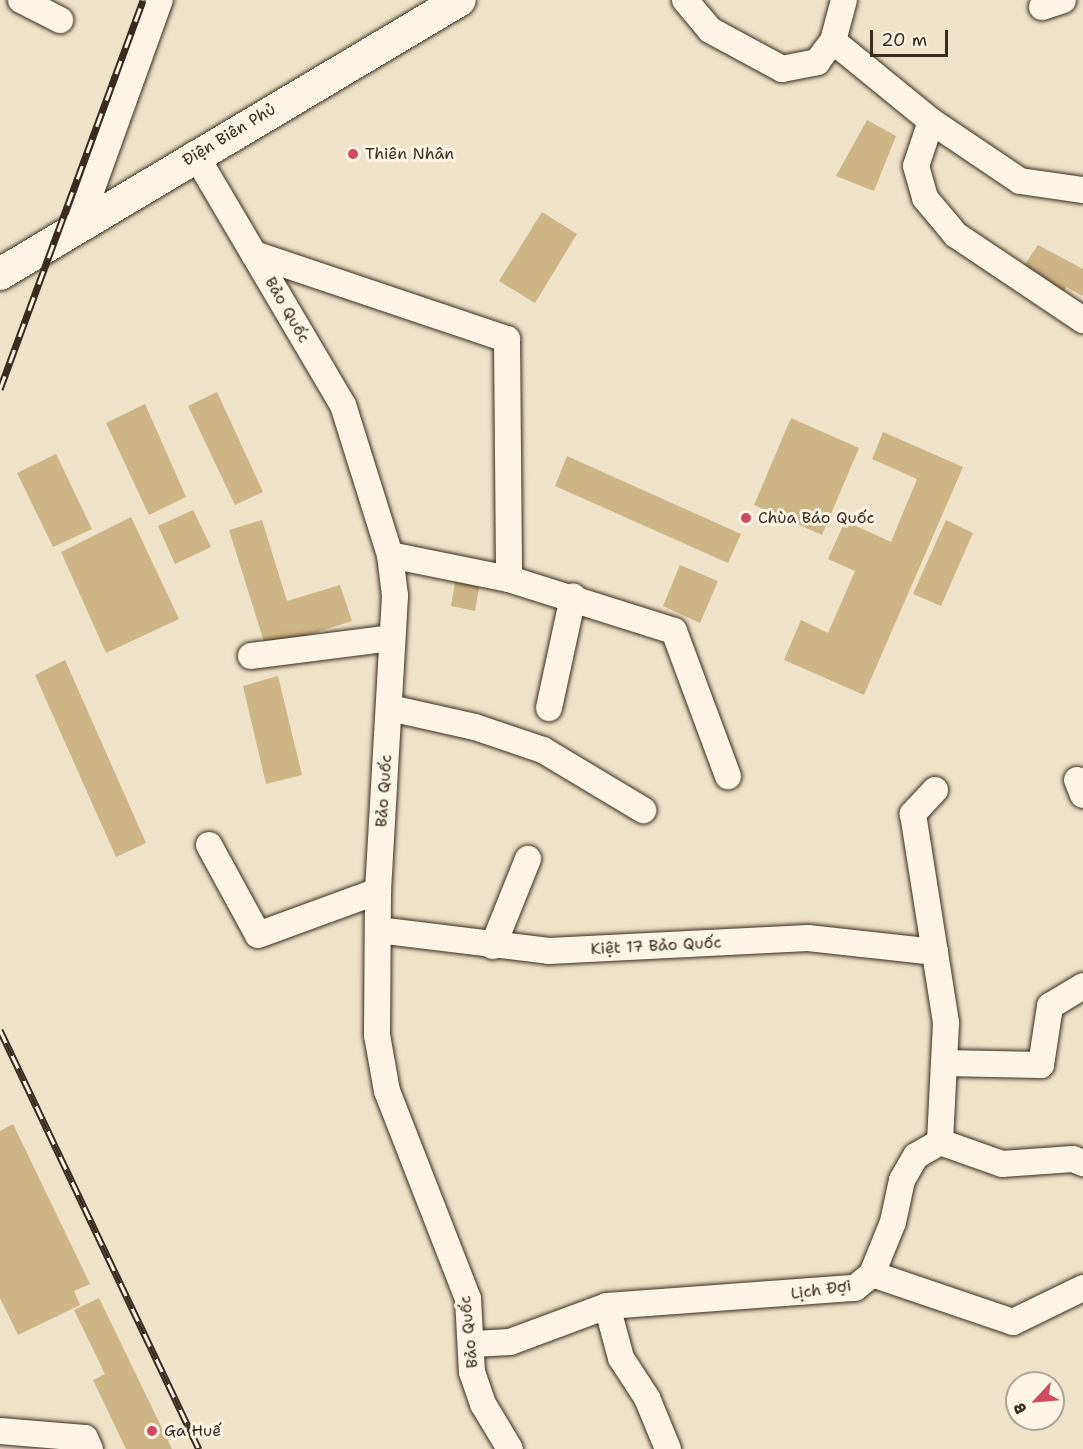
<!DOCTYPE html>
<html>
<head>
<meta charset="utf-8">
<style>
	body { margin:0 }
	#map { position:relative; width:1083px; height:1449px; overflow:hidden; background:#eee2c8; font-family:"Shantell Sans",sans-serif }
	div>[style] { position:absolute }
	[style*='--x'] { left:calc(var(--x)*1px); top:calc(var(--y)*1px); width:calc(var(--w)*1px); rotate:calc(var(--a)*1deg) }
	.building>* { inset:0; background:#ceb585 }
	.roads { filter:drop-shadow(0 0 2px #3b2a1e) drop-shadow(0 0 2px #3b2a1e) }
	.minor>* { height:26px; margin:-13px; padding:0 13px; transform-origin:13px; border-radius:13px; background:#fcf5e5 }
	.major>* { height:32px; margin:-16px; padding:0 16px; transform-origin:16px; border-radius:16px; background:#fcf5e5 }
	.rail>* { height:7px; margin-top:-3.5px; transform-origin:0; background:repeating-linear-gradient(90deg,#fcf5e5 0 14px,#3b2a1e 0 28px); box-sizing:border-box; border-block:2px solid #3b2a1e }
	.dots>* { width:16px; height:16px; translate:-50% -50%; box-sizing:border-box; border:3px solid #fcf5e5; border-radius:50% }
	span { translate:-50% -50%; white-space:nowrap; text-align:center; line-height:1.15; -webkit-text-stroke:6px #fcf5e5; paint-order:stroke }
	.street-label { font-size:16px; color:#3b2a1e }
	.poi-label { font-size:16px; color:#3b2a1e }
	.left { translate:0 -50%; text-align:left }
	.north { position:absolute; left:1005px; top:1371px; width:60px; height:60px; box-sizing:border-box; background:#fcf5e5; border:2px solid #afa495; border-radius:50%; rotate:244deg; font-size:16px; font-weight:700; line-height:24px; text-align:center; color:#3b2a1e }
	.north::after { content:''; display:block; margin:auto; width:21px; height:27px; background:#d1495b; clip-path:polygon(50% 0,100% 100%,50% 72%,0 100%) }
	.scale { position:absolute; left:870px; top:30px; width:78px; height:27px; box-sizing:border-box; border:3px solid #3b2a1e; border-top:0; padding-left:8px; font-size:18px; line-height:21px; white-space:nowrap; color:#3b2a1e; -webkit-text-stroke:4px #fcf5e5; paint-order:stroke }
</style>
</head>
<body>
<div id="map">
	<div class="building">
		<div style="clip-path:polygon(867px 120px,896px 136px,874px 191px,836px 176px)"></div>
		<div style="clip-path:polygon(542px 212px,577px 234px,535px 303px,499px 281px)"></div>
		<div style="clip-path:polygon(1038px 245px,1083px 269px,1083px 296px,1066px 287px,1063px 294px,1023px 267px)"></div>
		<div style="clip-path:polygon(217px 392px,263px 492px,235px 505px,188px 406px)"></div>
		<div style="clip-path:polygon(145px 404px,186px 497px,149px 515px,106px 423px)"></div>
		<div style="clip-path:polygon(791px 418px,859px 448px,822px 535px,754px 505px)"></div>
		<div style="clip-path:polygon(883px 432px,963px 467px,864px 695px,784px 660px,801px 620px,828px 633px,855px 571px,828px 559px,845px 521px,891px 542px,917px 479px,872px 459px)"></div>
		<div style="clip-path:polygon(56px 454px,92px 529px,53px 547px,17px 473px)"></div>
		<div style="clip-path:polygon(567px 456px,741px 534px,728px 563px,555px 486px)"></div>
		<div style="clip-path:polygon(193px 510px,211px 547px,175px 564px,158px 526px)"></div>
		<div style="clip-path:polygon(131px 517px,179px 619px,106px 653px,61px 552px)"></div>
		<div style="clip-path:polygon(262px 520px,287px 601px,340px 585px,352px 621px,266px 648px,229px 530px)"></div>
		<div style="clip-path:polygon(946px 520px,973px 533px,941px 606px,913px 594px)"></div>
		<div style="clip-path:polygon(680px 565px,718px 581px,700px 623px,663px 606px)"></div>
		<div style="clip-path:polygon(456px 577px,480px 582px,475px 611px,451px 606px)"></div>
		<div style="clip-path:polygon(65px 660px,146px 843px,116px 857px,35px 675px)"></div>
		<div style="clip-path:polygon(278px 676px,302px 775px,266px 784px,243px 686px)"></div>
		<div style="clip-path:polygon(13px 1124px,90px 1284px,74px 1291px,80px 1305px,18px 1335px,0 1298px,0 1131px)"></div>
		<div style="clip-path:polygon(99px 1298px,130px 1362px,172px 1449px,126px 1449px,93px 1380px,105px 1374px,74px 1310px)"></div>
	</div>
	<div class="roads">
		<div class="minor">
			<div style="--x:21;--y:0;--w:44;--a:27.1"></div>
			<div style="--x:685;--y:0;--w:39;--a:50"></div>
			<div style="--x:710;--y:30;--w:82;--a:28.4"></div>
			<div style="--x:782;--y:69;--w:36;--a:-11"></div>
			<div style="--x:817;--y:62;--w:26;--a:-53"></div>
			<div style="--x:833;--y:41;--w:127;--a:39.2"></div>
			<div style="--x:931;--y:121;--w:47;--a:108.4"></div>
			<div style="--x:916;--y:166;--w:33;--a:74"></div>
			<div style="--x:925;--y:198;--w:48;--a:50"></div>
			<div style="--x:956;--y:235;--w:153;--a:33.8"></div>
			<div style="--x:1042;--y:7;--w:22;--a:-18"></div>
			<div style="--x:833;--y:41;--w:42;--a:-75"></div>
			<div style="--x:931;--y:121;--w:107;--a:34"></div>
			<div style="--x:1020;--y:181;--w:64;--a:8.1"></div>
			<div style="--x:195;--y:154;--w:291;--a:59.5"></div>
			<div style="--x:343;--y:405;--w:157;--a:72.6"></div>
			<div style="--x:390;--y:555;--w:41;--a:83"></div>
			<div style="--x:395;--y:596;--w:295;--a:93.3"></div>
			<div style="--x:378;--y:891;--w:144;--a:90.4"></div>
			<div style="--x:377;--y:1035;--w:57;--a:79.9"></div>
			<div style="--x:387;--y:1091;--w:223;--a:68.7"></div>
			<div style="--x:468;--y:1299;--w:73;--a:86.9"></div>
			<div style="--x:472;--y:1372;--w:34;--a:71"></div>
			<div style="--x:483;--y:1404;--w:52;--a:59"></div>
			<div style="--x:77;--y:230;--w:245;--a:-70.2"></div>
			<div style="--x:254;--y:254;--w:267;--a:18.6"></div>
			<div style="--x:507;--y:339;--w:240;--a:89.5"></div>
			<div style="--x:390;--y:555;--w:121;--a:11.4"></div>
			<div style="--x:509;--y:579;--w:173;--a:17.5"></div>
			<div style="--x:674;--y:631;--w:155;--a:69.6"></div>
			<div style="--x:251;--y:656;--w:142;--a:-7.3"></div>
			<div style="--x:390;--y:708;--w:87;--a:12.6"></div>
			<div style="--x:475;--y:727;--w:72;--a:18.7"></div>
			<div style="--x:543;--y:750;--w:117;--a:31"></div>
			<div style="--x:549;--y:708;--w:114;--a:-77.8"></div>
			<div style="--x:1077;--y:780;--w:16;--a:68"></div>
			<div style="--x:935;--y:790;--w:33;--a:133"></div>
			<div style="--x:913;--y:814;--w:212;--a:81"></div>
			<div style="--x:946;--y:1023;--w:119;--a:92.9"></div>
			<div style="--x:209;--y:845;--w:102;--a:61.4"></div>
			<div style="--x:258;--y:935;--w:128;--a:-20.1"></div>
			<div style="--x:378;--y:930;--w:172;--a:7"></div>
			<div style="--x:549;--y:951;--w:259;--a:-2.9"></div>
			<div style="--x:808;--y:938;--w:128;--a:6.3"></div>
			<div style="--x:493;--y:946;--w:94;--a:-68.1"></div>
			<div style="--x:944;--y:1063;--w:97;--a:1.2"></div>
			<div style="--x:1041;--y:1065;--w:60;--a:-81.3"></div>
			<div style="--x:1050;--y:1006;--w:39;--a:-31"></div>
			<div style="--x:872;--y:1274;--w:149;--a:18.8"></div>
			<div style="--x:1013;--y:1322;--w:78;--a:-25.9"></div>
			<div style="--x:607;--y:1306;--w:54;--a:74.9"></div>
			<div style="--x:621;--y:1358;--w:48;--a:57"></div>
			<div style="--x:647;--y:1398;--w:55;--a:67.6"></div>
			<div style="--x:473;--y:1344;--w:37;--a:-3"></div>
			<div style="--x:510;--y:1342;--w:103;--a:-20.4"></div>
			<div style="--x:607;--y:1306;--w:249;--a:-4.2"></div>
			<div style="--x:855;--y:1288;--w:22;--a:-39"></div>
			<div style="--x:872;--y:1274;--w:56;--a:-68"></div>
			<div style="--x:893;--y:1222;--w:43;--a:-77.9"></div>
			<div style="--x:902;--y:1180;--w:28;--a:-60"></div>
			<div style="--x:916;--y:1156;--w:28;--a:-30"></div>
			<div style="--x:940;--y:1142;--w:66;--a:19.5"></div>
			<div style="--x:1002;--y:1164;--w:71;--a:-4"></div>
			<div style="--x:1073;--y:1159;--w:11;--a:22"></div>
			<div style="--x:0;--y:1431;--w:85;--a:4.7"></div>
			<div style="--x:85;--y:1438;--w:12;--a:66"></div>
		</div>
		<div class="major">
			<div style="--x:0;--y:274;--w:535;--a:-30.78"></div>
		</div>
	</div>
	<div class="rail">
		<div style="--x:0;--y:389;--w:414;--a:-69.8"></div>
		<div style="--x:0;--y:1030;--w:464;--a:64.6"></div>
	</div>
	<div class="dots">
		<div style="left:353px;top:154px;background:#d1495b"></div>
		<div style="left:746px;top:518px;background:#d1495b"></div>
		<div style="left:152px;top:1431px;background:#d1495b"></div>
	</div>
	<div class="street-label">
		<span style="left:229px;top:135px;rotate:-31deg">Điện Biên Phủ</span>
		<span style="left:287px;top:310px;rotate:60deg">Bảo Quốc</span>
		<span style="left:384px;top:791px;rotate:-86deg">Bảo Quốc</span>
		<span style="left:656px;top:946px;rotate:-3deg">Kiệt 17 Bảo Quốc</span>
		<span style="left:821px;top:1290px;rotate:-8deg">Lịch Đợi</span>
		<span style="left:469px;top:1332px;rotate:-96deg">Bảo Quốc</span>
	</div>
	<div class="poi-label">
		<span class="left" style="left:365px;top:154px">Thiên Nhân</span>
		<span class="left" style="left:758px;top:518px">Chùa Báo Quốc</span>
		<span class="left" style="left:164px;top:1431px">Ga Huế</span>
	</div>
	<div class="north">B</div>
	<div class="scale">20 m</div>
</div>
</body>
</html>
